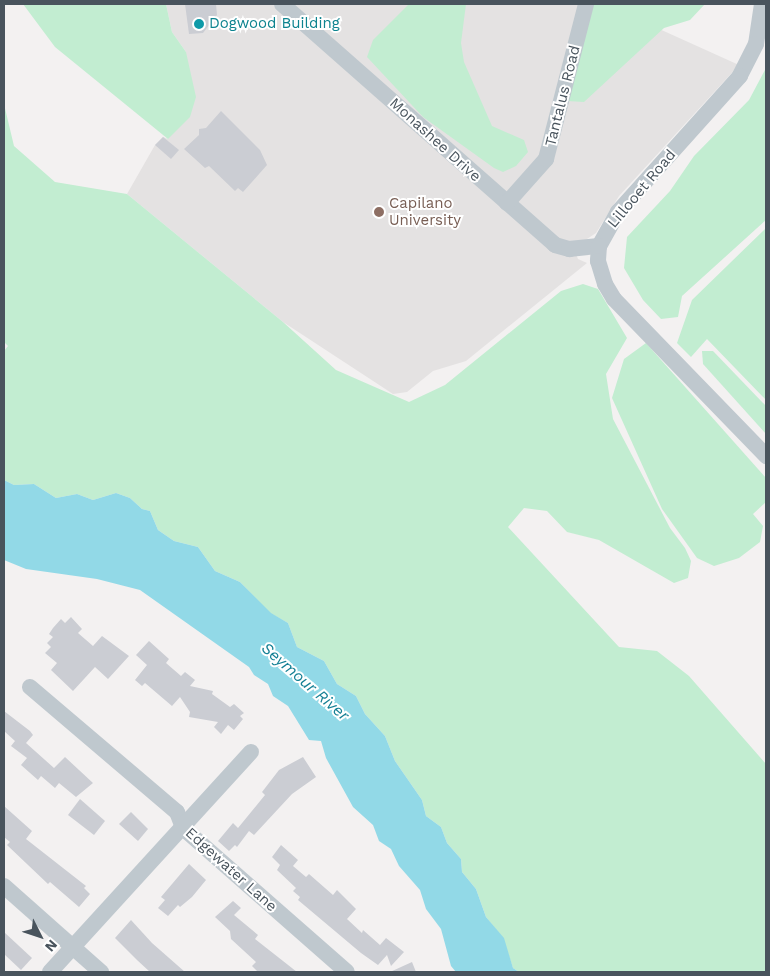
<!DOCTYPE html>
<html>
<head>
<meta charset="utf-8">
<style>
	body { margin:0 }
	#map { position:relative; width:770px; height:976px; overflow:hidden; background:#f3f1f1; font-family:"Work Sans",sans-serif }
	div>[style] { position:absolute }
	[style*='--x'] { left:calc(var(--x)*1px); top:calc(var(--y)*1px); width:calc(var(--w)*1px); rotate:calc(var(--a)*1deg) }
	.education>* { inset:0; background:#e4e2e2 }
	.green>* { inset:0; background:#c2edd1 }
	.water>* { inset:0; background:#92d9e7 }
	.building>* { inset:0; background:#cbcdd3 }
	.minor>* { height:16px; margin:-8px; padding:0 8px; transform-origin:8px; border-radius:8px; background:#bfc8ce }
	.dots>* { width:14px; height:14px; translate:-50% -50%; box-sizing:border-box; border:2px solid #fff; border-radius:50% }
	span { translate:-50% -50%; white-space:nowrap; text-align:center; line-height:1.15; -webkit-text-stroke:4px #fff; paint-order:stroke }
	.culture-label { font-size:15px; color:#0d838f }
	.left { translate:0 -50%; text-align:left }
	.street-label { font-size:15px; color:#49545d }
	.education-label { font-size:15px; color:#785e54 }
	.water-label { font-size:16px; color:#158095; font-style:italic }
	.frame { position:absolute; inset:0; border:5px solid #49545d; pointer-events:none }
	.north { position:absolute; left:15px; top:911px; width:50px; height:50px; -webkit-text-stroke:4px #fff; paint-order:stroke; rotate:131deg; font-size:14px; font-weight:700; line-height:20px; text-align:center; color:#49545d }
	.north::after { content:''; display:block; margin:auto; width:18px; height:22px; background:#49545d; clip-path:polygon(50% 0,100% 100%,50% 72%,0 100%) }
</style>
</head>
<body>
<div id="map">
	<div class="education">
		<div style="clip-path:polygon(166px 4px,604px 4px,739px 65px,619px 196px,596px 233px,584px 241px,571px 242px,578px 259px,587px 263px,466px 361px,433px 371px,407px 392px,393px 394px,283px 322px,127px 194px,155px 145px,163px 137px,168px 139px,186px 52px,172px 32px)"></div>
	</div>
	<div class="green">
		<div style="clip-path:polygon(23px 4px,166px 4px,172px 32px,186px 52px,196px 97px,190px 117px,168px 139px,55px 47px)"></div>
		<div style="clip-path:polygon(409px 4px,466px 4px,461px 43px,464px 62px,492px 126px,524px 140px,528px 152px,516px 166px,503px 172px,494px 168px,423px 117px,367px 57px,373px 40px)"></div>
		<div style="clip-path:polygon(590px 4px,705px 4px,690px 20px,664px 28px,584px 102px,567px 101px)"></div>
		<div style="clip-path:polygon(766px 68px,766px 220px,682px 296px,678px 317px,661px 319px,643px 300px,624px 268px,627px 237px,670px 191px,694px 156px,749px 100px)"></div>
		<div style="clip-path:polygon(4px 104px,14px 146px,55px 182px,127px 194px,283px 322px,336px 370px,409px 402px,445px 385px,561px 291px,583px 284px,598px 289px,627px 338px,606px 374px,613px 419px,670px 528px,685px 548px,691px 561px,688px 578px,674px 583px,599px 540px,567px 532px,547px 511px,524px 508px,508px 527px,619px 647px,657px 651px,689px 676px,766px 764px,766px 972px,519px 972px,513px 968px,503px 938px,486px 917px,476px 889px,462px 872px,461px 859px,447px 843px,441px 827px,426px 816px,422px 800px,395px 761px,385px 736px,365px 714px,356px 696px,337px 684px,324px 661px,297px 647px,288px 623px,270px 613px,240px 582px,215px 571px,198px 547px,174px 541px,158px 530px,150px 511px,142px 509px,130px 498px,116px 493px,93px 500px,77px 494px,56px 498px,34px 484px,14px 485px,4px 480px,4px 351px,8px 346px,4px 342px)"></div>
		<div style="clip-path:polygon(766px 228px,766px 400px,707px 339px,691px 357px,677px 343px,692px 300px)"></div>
		<div style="clip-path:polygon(646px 343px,766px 478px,766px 502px,753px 514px,763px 526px,760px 542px,739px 558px,714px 566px,697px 558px,662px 509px,612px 398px,624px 359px)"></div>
		<div style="clip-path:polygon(702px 351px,713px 351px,766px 406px,766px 434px,703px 364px)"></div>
	</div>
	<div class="water">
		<div style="clip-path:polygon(4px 480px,14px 485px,34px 484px,56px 498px,77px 494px,93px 500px,116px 493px,130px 498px,142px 509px,150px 511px,158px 530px,174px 541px,198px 547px,215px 571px,240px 582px,271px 613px,288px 623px,297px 647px,324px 661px,337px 684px,356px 696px,365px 714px,385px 736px,395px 761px,422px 800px,426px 816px,441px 827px,447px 843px,461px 859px,462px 872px,476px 889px,486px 917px,504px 938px,513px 968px,519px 972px,456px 972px,451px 966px,441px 929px,426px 909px,420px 890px,399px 866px,391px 849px,379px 841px,373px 825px,353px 807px,326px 758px,321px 741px,309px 740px,288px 706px,273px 696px,268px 684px,254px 675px,249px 667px,140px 590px,97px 579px,26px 569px,4px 560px)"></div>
	</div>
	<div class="building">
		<div style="clip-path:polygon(185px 4px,216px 4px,217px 15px,203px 33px,189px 34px)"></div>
		<div style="clip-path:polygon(221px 111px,260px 150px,267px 165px,243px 192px,238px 188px,235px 191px,209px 166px,205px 168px,184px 149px,199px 135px,199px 129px,206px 128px)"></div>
		<div style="clip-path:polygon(163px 137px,179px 150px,171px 159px,155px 145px)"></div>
		<div style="clip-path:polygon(71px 617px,82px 629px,78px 633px,93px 646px,102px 636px,129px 656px,108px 679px,95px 667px,73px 691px,51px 670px,57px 663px,45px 653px,51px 647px,47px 643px,53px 637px,49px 634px,53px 628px,61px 619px,65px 623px)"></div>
		<div style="clip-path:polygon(149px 641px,169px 659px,166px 663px,181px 676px,185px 672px,195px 680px,190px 686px,213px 691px,212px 694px,230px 707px,234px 704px,244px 713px,240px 716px,243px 719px,234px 730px,228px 725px,221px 734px,214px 727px,218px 722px,189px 717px,190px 712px,180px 697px,172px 706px,145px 683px,142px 686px,135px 680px,147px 665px,136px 655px)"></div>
		<div style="clip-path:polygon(4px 711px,30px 731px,33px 735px,26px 743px,54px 768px,65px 757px,93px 783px,76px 797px,59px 783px,55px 788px,41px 776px,38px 780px,21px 765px,27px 758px,11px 746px,15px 741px,4px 731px)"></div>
		<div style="clip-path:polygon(303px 757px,316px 777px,292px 794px,254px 835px,249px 831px,237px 847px,235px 845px,229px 851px,218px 841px,233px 823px,238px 828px,265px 795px,262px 792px,279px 770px)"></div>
		<div style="clip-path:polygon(80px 799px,105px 821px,94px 835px,68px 815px)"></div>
		<div style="clip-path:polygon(4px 806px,32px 831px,26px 839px,86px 886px,84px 888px,90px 894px,79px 907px,50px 882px,48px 884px,7px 845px,10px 842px,4px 837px)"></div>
		<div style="clip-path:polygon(131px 812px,148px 829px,138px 841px,119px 824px)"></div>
		<div style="clip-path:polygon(281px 845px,298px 860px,293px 866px,306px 877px,309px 874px,333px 895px,337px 890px,356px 909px,347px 919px,362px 933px,363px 930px,380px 945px,386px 938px,404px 952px,391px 966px,387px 955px,378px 965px,361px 953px,298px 900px,300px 897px,293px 891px,296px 888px,277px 870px,280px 865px,272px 857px)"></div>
		<div style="clip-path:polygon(189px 864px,206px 880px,192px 897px,180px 907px,178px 905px,168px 916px,158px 908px,165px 900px,161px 897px)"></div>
		<div style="clip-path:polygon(233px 901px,241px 908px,234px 915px,258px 935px,255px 939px,297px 972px,258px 972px,252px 966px,256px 962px,231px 939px,230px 931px,215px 917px)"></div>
		<div style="clip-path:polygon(131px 920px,152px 943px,185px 972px,150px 972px,137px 960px,115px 938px)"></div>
		<div style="clip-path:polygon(4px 932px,32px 958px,21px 970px,4px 954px)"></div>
		<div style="clip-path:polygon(412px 962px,416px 972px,390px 972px)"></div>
	</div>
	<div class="minor">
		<div style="--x:282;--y:4;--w:364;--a:41.4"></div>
		<div style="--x:555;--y:245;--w:15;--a:16"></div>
		<div style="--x:569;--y:249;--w:30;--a:-6"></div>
		<div style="--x:762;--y:4;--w:40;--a:98.5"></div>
		<div style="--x:756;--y:44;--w:36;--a:117"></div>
		<div style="--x:740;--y:76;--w:183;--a:131.9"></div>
		<div style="--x:618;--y:212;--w:39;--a:119"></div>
		<div style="--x:599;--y:246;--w:15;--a:94"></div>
		<div style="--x:598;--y:261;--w:24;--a:73"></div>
		<div style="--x:605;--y:284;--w:17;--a:59"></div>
		<div style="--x:614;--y:299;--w:219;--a:45.9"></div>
		<div style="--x:507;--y:203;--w:59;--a:-48.4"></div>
		<div style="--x:546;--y:159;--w:160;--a:-75.5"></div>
		<div style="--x:30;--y:687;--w:193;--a:40.4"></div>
		<div style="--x:177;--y:812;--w:17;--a:69"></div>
		<div style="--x:183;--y:828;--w:218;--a:41.3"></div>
		<div style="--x:4;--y:886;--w:130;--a:41.6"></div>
		<div style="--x:50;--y:972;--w:298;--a:-47.6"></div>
	</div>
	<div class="dots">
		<div style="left:199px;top:24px;background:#0f9aa8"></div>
		<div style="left:379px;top:212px;background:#8d6e63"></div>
	</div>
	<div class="culture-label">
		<span class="left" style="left:209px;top:24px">Dogwood Building</span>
	</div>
	<div class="street-label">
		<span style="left:563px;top:96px;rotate:-76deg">Tantalus Road</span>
		<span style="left:435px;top:140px;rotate:42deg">Monashee Drive</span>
		<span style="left:642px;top:189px;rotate:-50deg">Lillooet Road</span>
		<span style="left:231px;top:870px;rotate:42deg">Edgewater Lane</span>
	</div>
	<div class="education-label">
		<span class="left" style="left:389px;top:212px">Capilano<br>University</span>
	</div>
	<div class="water-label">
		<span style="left:305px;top:682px;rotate:41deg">Seymour River</span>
	</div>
	<div class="frame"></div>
	<div class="north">N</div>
</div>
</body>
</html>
